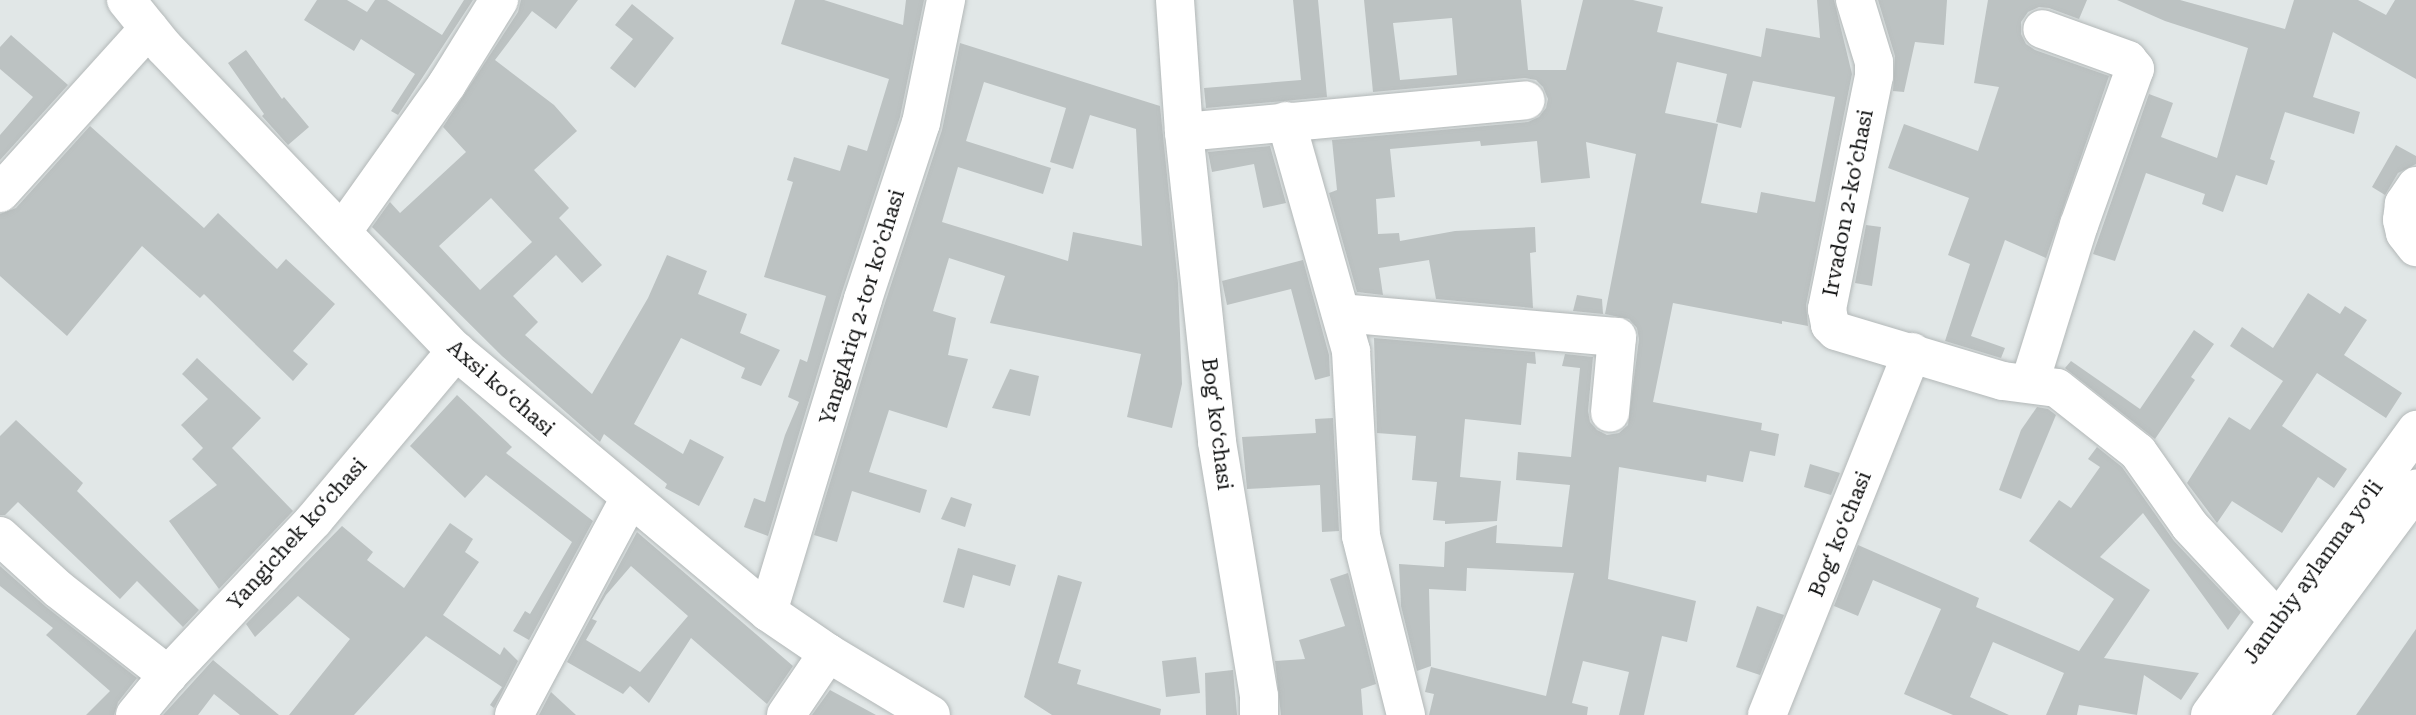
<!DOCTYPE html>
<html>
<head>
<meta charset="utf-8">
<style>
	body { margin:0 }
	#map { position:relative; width:2416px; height:715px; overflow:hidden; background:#e1e7e7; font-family:"Roboto Serif",serif }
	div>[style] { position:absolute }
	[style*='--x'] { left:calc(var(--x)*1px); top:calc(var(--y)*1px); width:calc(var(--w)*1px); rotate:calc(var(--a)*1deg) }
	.building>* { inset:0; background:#bcc2c2 }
	.roads { filter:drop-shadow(0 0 2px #b3b8b8) drop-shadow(0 0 2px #b3b8b8) }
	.minor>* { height:38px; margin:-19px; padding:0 19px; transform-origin:19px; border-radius:19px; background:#fff }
	.highway>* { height:38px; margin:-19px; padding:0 19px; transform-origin:19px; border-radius:19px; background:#fff }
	span { translate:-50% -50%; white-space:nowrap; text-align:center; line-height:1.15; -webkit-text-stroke:5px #fff; paint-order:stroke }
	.street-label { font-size:21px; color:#0e0f0f }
</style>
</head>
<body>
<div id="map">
	<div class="building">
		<div style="clip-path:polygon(317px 0,347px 0,367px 12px,375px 0,387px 0,442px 35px,464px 0,473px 0,398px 115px,391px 111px,415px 74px,361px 39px,354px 51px,304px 20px)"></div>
		<div style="clip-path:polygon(evenodd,521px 0,578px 0,556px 29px,532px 11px,495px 60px,554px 105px,577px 131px,534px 170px,569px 208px,559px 218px,602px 265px,582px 283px,556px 255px,513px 296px,538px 322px,525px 335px,592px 394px,648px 298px,667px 255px,707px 271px,698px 294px,747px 314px,740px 333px,780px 350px,761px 386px,741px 378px,745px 368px,681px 338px,634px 424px,683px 454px,690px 439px,724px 457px,699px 506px,665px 488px,667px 484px,604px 434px,600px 442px,502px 356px,372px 227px,390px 202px,400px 213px,466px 152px,443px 127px,518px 12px,521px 0,491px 198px,532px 242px,480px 290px,439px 246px,491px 198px)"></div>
		<div style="clip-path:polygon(795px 0,824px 0,903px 25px,906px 0,924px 0,900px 117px,842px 292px,768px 536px,744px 527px,754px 498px,765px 502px,785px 435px,799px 402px,788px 397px,800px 359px,807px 362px,826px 296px,764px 277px,793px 182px,787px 180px,794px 157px,840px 171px,848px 145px,867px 151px,889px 79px,781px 44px)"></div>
		<div style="clip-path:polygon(1293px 0,1318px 0,1327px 97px,1206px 108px,1204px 88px,1301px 80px)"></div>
		<div style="clip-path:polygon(evenodd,1364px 0,1521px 0,1528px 70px,1566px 70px,1583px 0,1633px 0,1663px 7px,1657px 32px,1761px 57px,1766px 28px,1820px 38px,1817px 0,1834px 0,1852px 74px,1806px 305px,1808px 326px,1782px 321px,1782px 324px,1673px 303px,1653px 402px,1762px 423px,1761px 430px,1779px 434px,1775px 456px,1750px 451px,1743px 482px,1707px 475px,1706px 482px,1619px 467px,1608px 579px,1696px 601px,1687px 642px,1662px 636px,1644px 715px,1619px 715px,1629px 672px,1583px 661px,1572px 703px,1588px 707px,1587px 715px,1429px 715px,1434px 694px,1425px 692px,1431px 667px,1546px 696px,1574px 573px,1467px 568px,1466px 591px,1429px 589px,1431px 666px,1417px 671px,1401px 606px,1399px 564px,1444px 567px,1445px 542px,1497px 525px,1496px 543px,1562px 547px,1570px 485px,1516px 480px,1518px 452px,1571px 457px,1580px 368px,1562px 366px,1565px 354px,1593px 357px,1588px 411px,1590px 422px,1597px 430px,1607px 435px,1619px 433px,1628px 425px,1639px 339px,1637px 328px,1629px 319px,1605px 314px,1636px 154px,1586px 142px,1590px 178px,1541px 183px,1537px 141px,1481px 146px,1480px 141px,1390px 149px,1395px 197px,1376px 199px,1378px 234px,1399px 233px,1400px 241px,1455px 231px,1535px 227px,1536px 252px,1530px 253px,1533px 308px,1436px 299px,1429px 260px,1379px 268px,1383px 295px,1357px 292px,1329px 193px,1337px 190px,1332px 140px,1528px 122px,1539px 117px,1546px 108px,1548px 99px,1543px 87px,1536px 80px,1525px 78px,1373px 92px,1364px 0,1452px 18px,1457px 75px,1400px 80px,1393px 23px,1452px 18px,1364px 0,1677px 62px,1727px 74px,1716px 122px,1741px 128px,1753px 81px,1835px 97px,1815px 202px,1761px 192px,1757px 213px,1701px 203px,1718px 124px,1665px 113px,1677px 62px)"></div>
		<div style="clip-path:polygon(1878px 0,1947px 0,1944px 45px,1915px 42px,1904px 92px,1893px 91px,1895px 56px)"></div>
		<div style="clip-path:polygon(1988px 0,2087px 0,2079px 19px,2049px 8px,2039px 7px,2028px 12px,2021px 22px,2021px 34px,2026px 44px,2035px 50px,2109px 76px,2046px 258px,2005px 240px,1971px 336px,2005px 348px,2001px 358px,1945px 341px,1970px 264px,1948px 255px,1969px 198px,1888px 168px,1904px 124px,1978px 151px,1999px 87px,1974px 83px)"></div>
		<div style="clip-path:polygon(2117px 0,2180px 0,2285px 29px,2294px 0,2358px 0,2386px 15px,2395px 0,2416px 0,2416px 79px,2333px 32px,2313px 97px,2360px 112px,2354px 134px,2285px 112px,2270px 159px,2275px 161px,2267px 185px,2236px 175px,2223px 212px,2202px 204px,2205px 194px,2146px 173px,2115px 261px,2093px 254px,2149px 94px,2173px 103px,2161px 137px,2217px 158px,2248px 48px,2165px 21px)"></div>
		<div style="clip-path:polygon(632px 4px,674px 38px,635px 88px,610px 68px,633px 39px,615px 25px)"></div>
		<div style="clip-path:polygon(11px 35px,68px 85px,0 160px,0 135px,33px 97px,0 69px,0 47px)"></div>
		<div style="clip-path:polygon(evenodd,960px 43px,1160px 106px,1178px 283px,1182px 384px,1172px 428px,1127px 417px,1141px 354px,990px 323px,1005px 276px,949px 258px,933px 311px,956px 318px,948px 355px,968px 359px,947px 428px,889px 410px,869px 472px,927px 490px,920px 513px,852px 491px,837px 542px,814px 535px,884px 306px,942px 130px,960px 43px,984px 82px,1066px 108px,1050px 162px,1073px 169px,1090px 115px,1136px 129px,1142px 246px,1073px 232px,1068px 261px,942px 222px,958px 167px,1043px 194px,1051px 168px,966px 141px,984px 82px)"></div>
		<div style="clip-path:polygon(246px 50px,282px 99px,284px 97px,309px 127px,288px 145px,262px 116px,264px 114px,228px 63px)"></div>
		<div style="clip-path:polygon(90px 126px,204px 228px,218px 213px,277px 269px,286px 259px,335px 304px,293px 351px,308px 364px,293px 381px,204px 294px,200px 298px,142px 246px,67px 336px,0 276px,0 214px,16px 208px)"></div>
		<div style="clip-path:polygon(2396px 145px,2416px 156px,2416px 164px,2398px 173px,2385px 195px,2372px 187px)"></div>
		<div style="clip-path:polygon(1270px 146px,1286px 203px,1263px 208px,1254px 164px,1212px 172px,1208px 152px)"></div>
		<div style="clip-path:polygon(1866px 225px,1881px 227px,1872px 286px,1855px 283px)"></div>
		<div style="clip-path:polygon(1303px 260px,1329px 355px,1330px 376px,1315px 380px,1291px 289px,1227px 305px,1222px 281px)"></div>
		<div style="clip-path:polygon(2308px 293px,2340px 314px,2345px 306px,2367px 320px,2344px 355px,2402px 393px,2386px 418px,2317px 373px,2282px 426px,2347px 469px,2334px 488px,2318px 477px,2282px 533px,2232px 501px,2217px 523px,2187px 483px,2229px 417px,2250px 430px,2283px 381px,2230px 346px,2242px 327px,2273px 348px)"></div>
		<div style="clip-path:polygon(1577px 295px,1602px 299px,1603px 314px,1573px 311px)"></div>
		<div style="clip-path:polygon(2194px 330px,2214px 344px,2191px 377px,2195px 380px,2155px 439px,2065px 368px,2071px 361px,2140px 409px)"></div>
		<div style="clip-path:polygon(1374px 338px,1535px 352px,1536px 364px,1527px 363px,1521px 425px,1465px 419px,1460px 477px,1501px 481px,1497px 521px,1445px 524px,1445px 521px,1433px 520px,1437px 482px,1412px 480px,1416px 436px,1377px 433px)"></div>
		<div style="clip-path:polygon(197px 358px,261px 418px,232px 448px,293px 511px,219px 589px,169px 521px,217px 485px,192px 459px,203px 448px,181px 425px,208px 399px,182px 374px)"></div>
		<div style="clip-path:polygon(1010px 369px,1039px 376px,1030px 416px,992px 408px)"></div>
		<div style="clip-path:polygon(457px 395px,512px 447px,506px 453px,593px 521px,529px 640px,513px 631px,525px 611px,530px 614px,572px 542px,486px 475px,465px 498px,410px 446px)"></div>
		<div style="clip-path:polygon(2037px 407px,2048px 409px,2056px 415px,2021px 499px,1999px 490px,2021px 430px)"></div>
		<div style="clip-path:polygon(1333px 418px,1339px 531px,1322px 532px,1320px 485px,1247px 489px,1242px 437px,1316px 433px,1315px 419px)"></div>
		<div style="clip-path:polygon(16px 420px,83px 483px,77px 491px,199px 610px,183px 627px,137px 581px,120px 599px,18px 502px,5px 515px,0 515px,0 436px)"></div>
		<div style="clip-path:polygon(2097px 447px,2122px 467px,2174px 541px,2241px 612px,2228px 630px,2143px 513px,2100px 557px,2150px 590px,2104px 658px,2199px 673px,2181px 700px,2144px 675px,2137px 715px,2079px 705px,2077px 715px,2046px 715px,2064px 673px,1993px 642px,1970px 697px,2009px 715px,1953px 715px,1904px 694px,1941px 609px,1873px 580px,1858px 616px,1834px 606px,1858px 545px,1979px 598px,1976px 607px,2079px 651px,2114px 599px,2029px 541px,2059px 500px,2071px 508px,2100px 467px,2088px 459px)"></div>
		<div style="clip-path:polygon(1810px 464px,1840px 473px,1831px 495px,1804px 487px)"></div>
		<div style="clip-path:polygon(951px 497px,972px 504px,965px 527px,941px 519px)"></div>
		<div style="clip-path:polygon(450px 523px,473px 539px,465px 552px,479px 562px,443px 615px,500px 655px,504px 647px,518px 661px,494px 708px,490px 705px,502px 687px,426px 636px,354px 715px,289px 715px,350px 639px,298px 596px,255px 637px,246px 624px,342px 526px,373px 552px,367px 560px,404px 588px)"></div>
		<div style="clip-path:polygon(evenodd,637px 532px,793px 666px,767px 704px,691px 638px,649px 703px,630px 686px,623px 694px,567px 662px,637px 532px,631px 566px,688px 616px,640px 672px,586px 640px,597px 621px,592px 619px,606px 595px,631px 566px)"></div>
		<div style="clip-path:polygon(958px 548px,1016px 565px,1010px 586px,973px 575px,964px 608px,943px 602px)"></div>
		<div style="clip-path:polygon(0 566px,45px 606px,137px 678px,118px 702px,114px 715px,86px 715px,110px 691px,46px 635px,53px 628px,0 586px)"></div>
		<div style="clip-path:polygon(1348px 573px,1376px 684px,1361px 689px,1363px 715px,1281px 715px,1275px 661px,1305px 659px,1299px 640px,1345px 626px,1330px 579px)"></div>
		<div style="clip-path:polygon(1058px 575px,1082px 582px,1058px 663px,1081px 670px,1077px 684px,1161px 709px,1160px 715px,1052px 715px,1024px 697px)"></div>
		<div style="clip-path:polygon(1757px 606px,1784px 615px,1760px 675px,1736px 667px)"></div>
		<div style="clip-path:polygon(2416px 629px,2416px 715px,2356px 715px)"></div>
		<div style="clip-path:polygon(1196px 657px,1200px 693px,1166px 697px,1162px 661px)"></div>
		<div style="clip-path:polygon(213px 660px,279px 715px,240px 715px,214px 694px,198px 715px,163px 715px)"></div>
		<div style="clip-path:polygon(1233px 670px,1237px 715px,1206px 715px,1205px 673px)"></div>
		<div style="clip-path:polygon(830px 690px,876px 715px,812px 715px)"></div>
		<div style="clip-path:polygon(551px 692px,576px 715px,539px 715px)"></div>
	</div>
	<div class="roads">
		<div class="minor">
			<div style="--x:126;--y:0;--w:60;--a:51"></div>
			<div style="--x:164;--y:47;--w:422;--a:46.2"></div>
			<div style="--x:456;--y:351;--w:407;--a:39.9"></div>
			<div style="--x:768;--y:612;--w:73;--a:34.3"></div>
			<div style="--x:828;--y:653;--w:120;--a:31"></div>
			<div style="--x:1175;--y:0;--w:132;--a:86.1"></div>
			<div style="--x:1184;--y:132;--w:312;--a:83.9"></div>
			<div style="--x:1217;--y:442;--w:257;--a:80.6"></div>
			<div style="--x:1259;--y:696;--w:19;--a:90"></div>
			<div style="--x:1855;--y:0;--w:65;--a:73"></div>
			<div style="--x:1874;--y:62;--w:14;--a:90"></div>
			<div style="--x:1874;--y:76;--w:238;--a:101.4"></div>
			<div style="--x:1827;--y:309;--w:16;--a:79"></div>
			<div style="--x:1830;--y:325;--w:8;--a:45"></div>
			<div style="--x:1836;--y:331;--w:174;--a:16.7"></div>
			<div style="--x:2003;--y:381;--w:54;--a:7.4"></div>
			<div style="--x:2057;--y:388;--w:103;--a:38.3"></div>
			<div style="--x:2138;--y:452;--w:90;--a:54.9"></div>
			<div style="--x:2190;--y:526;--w:127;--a:46.9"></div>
			<div style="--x:1286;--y:121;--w:239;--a:74.2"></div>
			<div style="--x:1351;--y:351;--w:185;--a:86.9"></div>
			<div style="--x:1361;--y:536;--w:185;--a:75.9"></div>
			<div style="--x:1184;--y:132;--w:343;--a:-5.3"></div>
			<div style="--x:2416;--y:186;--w:22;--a:124"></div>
			<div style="--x:2404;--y:204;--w:16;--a:97"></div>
			<div style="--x:2402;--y:220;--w:13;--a:77"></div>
			<div style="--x:2405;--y:233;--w:18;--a:52"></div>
			<div style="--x:0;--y:193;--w:222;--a:-47.9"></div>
			<div style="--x:342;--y:232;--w:181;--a:-54.6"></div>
			<div style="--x:447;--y:84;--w:99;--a:-58.2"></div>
			<div style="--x:1341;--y:313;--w:277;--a:5"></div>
			<div style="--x:1617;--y:337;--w:76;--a:95.3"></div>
			<div style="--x:2030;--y:382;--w:164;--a:-72.7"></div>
			<div style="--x:2079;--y:225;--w:166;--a:-70.3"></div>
			<div style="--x:2135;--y:69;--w:11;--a:-128"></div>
			<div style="--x:2128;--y:60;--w:91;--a:-160.2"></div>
			<div style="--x:0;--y:536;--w:79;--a:42.4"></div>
			<div style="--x:58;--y:589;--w:140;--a:38"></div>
			<div style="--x:768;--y:612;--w:327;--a:-73.1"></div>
			<div style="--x:863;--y:299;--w:185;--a:-71.8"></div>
			<div style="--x:921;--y:123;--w:126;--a:-78.5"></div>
			<div style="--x:135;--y:715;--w:52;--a:-50.5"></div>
			<div style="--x:168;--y:675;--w:213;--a:-46.7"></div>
			<div style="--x:314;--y:520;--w:221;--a:-50"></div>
			<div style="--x:514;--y:715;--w:246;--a:-61.9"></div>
			<div style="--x:786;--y:715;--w:75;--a:-55.9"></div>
			<div style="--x:1767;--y:715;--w:391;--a:-68.2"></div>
		</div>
		<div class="highway">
			<div style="--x:2210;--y:715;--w:352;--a:-54.1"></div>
			<div style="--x:2248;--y:715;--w:282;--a:-53.4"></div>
		</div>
	</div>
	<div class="street-label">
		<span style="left:1848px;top:203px;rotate:-79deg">Irvadon 2-koʼchasi</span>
		<span style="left:862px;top:307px;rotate:-73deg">YangiАriq 2-tor koʼchasi</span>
		<span style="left:501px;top:388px;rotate:41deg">Axsi koʻchasi</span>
		<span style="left:1217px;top:424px;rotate:83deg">Bogʻ koʻchasi</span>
		<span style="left:297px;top:534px;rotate:-48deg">Yangichek koʻchasi</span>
		<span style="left:1840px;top:534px;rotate:-68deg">Bogʻ koʻchasi</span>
		<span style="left:2313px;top:572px;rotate:-54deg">Janubiy aylanma yoʻli</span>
	</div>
</div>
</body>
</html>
